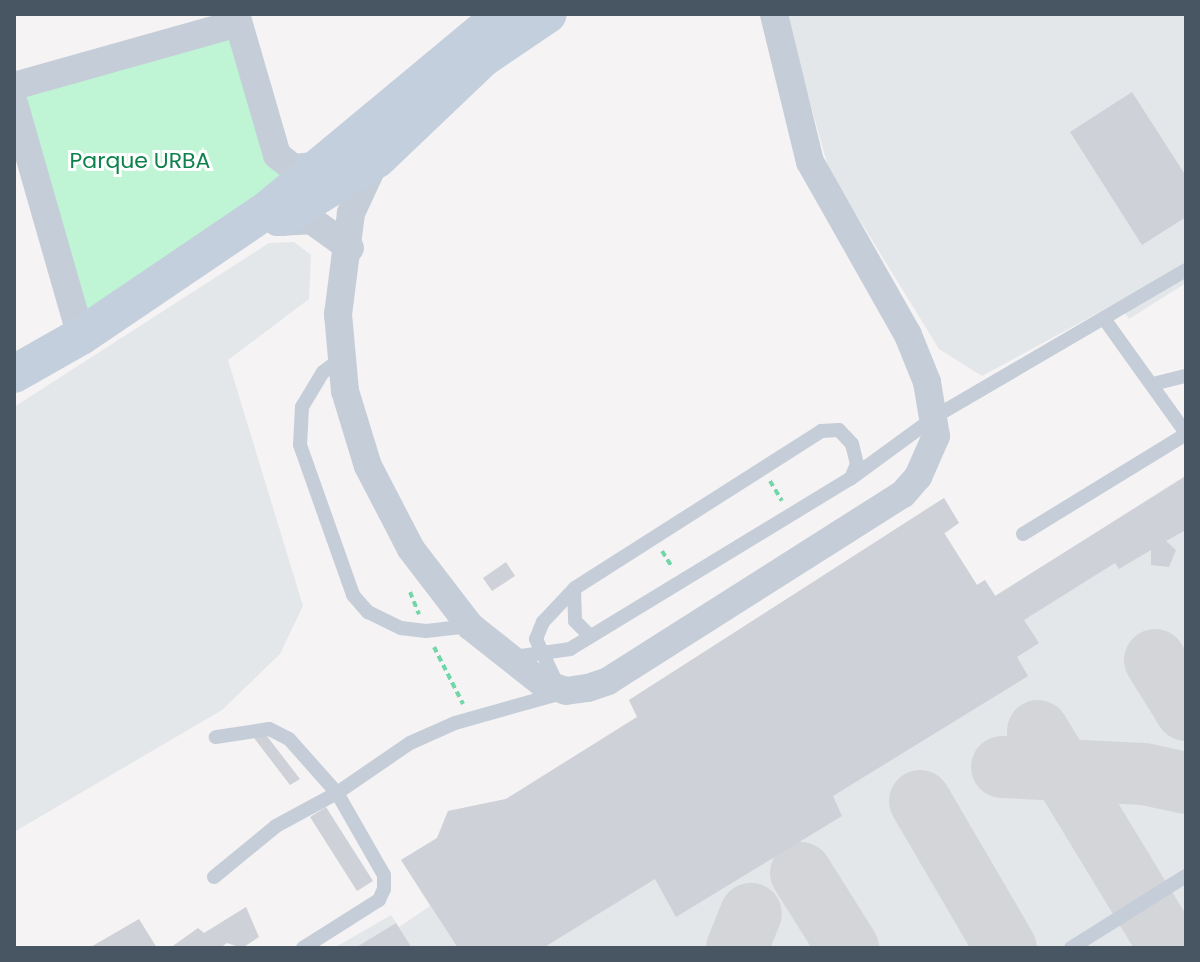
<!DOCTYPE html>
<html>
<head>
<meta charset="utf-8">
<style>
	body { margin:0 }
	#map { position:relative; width:1200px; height:962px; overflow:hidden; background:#f5f3f3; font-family:Poppins,sans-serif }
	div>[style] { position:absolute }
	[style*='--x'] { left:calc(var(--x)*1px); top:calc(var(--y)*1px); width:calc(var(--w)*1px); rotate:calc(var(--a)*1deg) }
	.airport>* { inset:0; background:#e4e7ea }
	.green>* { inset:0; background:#bff5d5 }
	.taxiway>* { height:62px; margin:-31px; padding:0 31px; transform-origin:31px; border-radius:31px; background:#d4d5d8 }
	.building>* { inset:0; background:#ced1d8 }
	.path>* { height:4px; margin-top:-2px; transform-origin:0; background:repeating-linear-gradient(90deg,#72d7a8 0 6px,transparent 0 10px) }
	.lane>* { height:14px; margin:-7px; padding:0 7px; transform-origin:7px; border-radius:7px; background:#c5ced8 }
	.street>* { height:28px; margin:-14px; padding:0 14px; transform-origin:14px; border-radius:14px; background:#c5ced8 }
	.secondary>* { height:38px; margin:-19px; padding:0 19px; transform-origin:19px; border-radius:19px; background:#c4cfdd }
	span { translate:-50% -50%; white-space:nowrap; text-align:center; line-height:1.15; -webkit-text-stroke:6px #fff; paint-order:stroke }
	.park-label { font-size:22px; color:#0d824c }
	.frame { position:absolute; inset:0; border:16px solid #485563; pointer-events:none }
</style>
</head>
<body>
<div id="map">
	<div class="airport">
		<div style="clip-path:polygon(785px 14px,1186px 14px,1186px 283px,1129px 319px,1118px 302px,982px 376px,939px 349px,829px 170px)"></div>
		<div style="clip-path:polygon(294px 242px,311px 255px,309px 299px,228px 360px,303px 606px,280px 654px,222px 710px,14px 832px,14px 407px,269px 243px)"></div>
		<div style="clip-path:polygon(1186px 475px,1186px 948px,334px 948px,391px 915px,399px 927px,430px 906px,401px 860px,437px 838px,448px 811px,506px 799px,637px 717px,629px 700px,944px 498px,959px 523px,945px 534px,977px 585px,985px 580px,996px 596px)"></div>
	</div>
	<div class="green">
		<div style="clip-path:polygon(232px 33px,270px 164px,286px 176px,82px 320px,17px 92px)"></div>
	</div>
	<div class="taxiway">
		<div style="--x:1155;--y:660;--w:59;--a:58.2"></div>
		<div style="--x:1038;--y:731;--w:254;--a:58.7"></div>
		<div style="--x:1002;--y:767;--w:142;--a:2.8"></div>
		<div style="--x:1144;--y:774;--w:43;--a:12.1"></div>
		<div style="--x:920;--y:801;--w:170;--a:59.7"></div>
		<div style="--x:801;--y:873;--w:89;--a:57.9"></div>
		<div style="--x:737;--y:948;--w:37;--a:-68"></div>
	</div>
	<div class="building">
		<div style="clip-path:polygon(1132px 92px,1186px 176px,1186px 217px,1142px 245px,1070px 132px)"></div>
		<div style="clip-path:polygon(1186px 476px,1186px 530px,1166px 541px,1176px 550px,1169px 567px,1151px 565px,1151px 550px,1119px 569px,1115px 563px,1024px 620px,1039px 643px,1017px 657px,1028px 676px,833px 796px,842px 816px,676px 917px,655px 879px,543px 948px,458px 948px,401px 860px,437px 838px,448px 811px,506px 799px,637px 717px,629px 700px,944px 498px,959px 523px,944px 533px,977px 585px,985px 580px,995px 596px)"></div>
		<div style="clip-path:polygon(506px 562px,515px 576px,492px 591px,483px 578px)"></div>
		<div style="clip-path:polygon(263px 731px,300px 779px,290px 785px,254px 738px)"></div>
		<div style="clip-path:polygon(326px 807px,373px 881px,357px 891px,310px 817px)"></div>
		<div style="clip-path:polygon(246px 907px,259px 937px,242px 948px,227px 943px,220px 948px,170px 948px,198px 928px,204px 933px)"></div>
		<div style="clip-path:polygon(139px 919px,157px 948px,89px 948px)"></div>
		<div style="clip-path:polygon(396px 923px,412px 948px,355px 948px)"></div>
	</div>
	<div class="path">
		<div style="--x:770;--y:481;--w:23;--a:59"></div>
		<div style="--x:662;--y:551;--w:19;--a:58"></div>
		<div style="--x:410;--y:592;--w:24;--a:68"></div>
		<div style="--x:434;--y:647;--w:64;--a:63"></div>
	</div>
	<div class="lane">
		<div style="--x:1105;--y:320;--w:139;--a:54.4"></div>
		<div style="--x:339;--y:360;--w:20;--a:143"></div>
		<div style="--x:323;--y:372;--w:41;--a:121"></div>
		<div style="--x:302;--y:407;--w:38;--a:93"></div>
		<div style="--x:300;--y:445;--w:159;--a:70.5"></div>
		<div style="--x:353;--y:595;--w:23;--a:49"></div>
		<div style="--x:368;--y:612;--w:37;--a:26"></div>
		<div style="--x:401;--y:628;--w:25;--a:7"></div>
		<div style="--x:426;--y:631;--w:44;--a:-6.5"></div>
		<div style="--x:1153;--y:384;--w:34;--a:-14"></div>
		<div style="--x:1023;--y:534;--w:191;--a:-31.5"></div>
		<div style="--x:574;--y:589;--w:32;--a:88"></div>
		<div style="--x:575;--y:621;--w:21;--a:45"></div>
		<div style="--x:514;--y:657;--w:57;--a:-8.1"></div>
		<div style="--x:570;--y:649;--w:328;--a:-31.3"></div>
		<div style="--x:850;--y:479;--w:107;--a:-36.2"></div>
		<div style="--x:936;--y:416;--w:290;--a:-30.3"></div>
		<div style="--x:558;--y:686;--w:52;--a:-115.1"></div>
		<div style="--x:536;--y:639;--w:18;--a:-68"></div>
		<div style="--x:543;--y:622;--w:47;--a:-46.7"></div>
		<div style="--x:575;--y:588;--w:292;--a:-32.5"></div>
		<div style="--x:821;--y:431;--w:18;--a:-3"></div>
		<div style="--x:839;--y:430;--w:19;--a:47"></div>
		<div style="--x:852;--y:444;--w:21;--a:76"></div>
		<div style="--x:857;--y:464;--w:15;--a:113"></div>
		<div style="--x:214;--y:877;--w:80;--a:-39.4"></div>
		<div style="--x:276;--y:826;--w:69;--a:-28.4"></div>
		<div style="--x:337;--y:793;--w:72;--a:-131.6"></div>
		<div style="--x:289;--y:739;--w:22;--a:-153"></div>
		<div style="--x:269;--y:729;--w:54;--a:171.4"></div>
		<div style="--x:303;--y:948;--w:90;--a:-32.3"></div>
		<div style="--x:379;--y:900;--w:12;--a:-66"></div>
		<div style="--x:384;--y:889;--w:14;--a:-90"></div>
		<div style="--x:384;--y:875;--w:95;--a:-119.8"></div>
		<div style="--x:337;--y:793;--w:88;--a:-34.4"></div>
		<div style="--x:410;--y:743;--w:49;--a:-24"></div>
		<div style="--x:455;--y:723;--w:111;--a:-15.7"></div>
		<div style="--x:1071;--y:948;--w:136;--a:-32.1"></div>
	</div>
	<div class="street">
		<div style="--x:236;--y:14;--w:147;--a:73.8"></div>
		<div style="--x:277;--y:155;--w:21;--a:39"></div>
		<div style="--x:293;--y:168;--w:25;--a:-5"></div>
		<div style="--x:14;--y:86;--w:233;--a:-15.7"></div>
		<div style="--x:14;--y:103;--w:242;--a:74"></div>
		<div style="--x:377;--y:157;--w:62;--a:114.9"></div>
		<div style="--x:351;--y:213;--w:102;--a:97.3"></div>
		<div style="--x:338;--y:314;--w:77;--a:84.8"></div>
		<div style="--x:345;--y:391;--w:78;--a:73"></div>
		<div style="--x:368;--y:466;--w:93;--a:62.6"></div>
		<div style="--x:411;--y:549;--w:97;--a:52.5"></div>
		<div style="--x:470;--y:626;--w:92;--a:38.4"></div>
		<div style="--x:542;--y:683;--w:25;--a:18"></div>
		<div style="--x:566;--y:691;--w:22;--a:-8"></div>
		<div style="--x:588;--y:688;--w:21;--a:-19"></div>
		<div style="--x:608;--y:681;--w:349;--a:-32.4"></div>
		<div style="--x:903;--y:494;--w:23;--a:-49"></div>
		<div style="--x:918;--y:477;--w:45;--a:-66.3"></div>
		<div style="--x:936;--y:436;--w:55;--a:-99.5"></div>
		<div style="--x:927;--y:382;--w:51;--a:-112"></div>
		<div style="--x:908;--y:335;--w:199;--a:-119.5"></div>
		<div style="--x:810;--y:162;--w:152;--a:-103.7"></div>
		<div style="--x:277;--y:222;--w:34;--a:-3"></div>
		<div style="--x:311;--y:220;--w:48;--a:35.7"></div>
	</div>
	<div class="secondary">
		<div style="--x:283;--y:217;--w:110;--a:-31.7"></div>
		<div style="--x:377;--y:159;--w:146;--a:-43.6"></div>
		<div style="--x:483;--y:58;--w:78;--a:-34.1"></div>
		<div style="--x:14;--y:374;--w:77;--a:-29.6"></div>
		<div style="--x:81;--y:336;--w:225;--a:-34.1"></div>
		<div style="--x:267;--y:210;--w:307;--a:-39.7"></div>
	</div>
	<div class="park-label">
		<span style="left:140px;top:161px">Parque URBA</span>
	</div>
	<div class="frame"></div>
</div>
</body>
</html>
